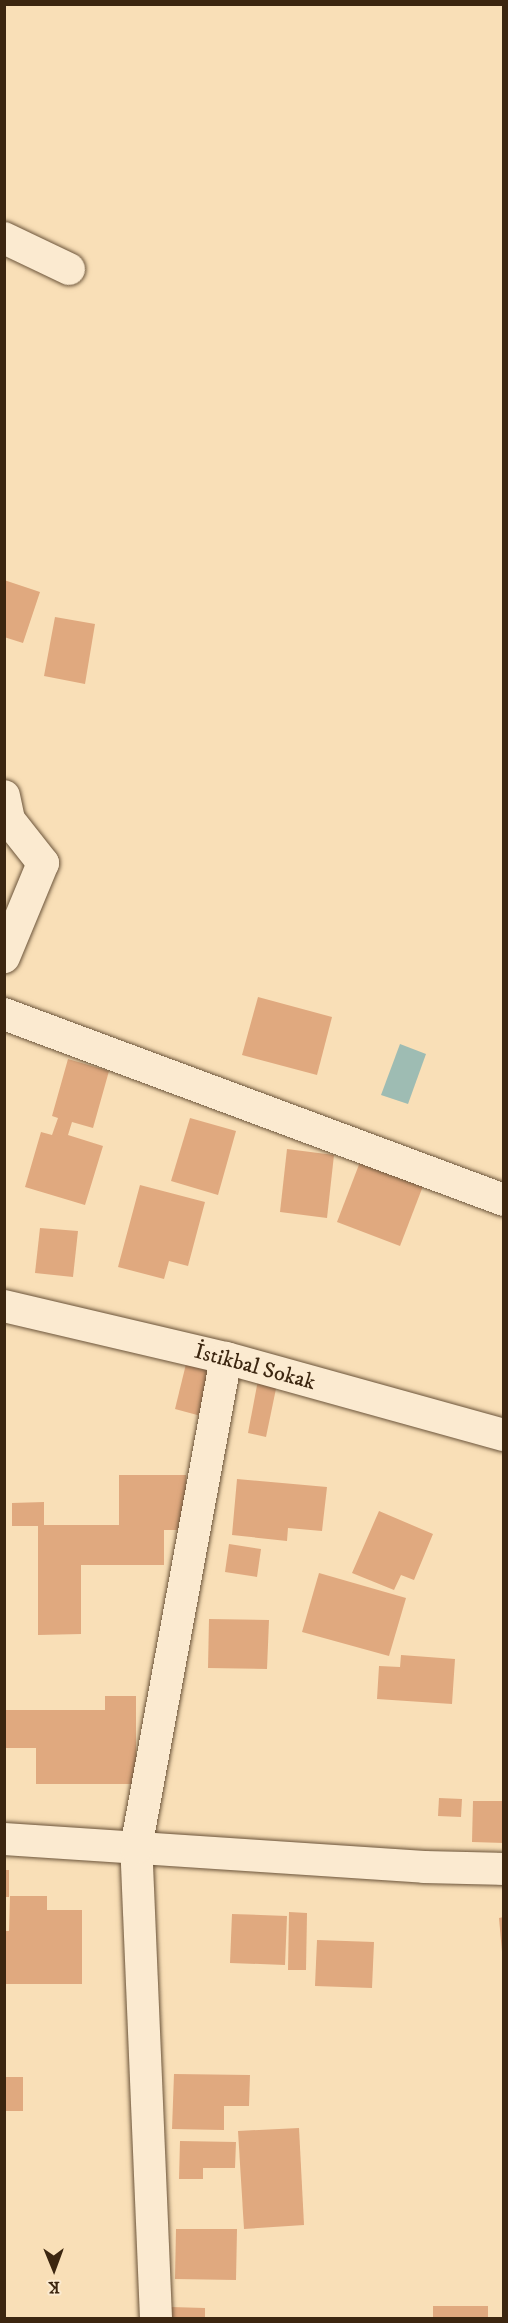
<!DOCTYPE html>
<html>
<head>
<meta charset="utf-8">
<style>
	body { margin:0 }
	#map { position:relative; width:508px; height:2323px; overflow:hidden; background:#f9dfb7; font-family:"IM FELL DW Pica",serif }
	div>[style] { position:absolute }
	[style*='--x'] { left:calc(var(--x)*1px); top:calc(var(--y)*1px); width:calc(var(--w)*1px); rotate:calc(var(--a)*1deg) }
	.water>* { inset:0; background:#9ebcb3 }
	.building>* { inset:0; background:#e0a97f }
	.roads { filter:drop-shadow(0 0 2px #6b543a) drop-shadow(0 0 2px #6b543a) }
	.street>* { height:32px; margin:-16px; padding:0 16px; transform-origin:16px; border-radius:16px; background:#fbead0 }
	span { translate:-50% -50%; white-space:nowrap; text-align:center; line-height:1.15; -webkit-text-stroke:4.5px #fbead0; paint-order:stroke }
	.street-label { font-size:22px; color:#3c2610 }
	.frame { position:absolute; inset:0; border:6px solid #3c2610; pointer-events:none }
	.north { position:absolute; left:24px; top:2239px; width:60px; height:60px; -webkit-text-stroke:4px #fbead0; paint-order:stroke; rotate:179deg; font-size:16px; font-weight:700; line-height:24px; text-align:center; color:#3c2610 }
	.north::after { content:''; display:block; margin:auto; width:21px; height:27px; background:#3c2610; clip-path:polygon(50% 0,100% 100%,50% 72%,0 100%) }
</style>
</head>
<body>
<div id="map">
	<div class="water">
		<div style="clip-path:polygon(400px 1044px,426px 1054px,408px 1104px,381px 1095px)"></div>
	</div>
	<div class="building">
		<div style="clip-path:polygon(4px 580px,40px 592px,23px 643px,4px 637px)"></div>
		<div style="clip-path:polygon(55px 617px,95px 624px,85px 684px,44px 676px)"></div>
		<div style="clip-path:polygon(258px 997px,332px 1017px,317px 1075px,242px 1055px)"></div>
		<div style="clip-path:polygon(68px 1059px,109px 1071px,93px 1128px,72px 1122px,68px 1135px,103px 1146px,85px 1205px,25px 1187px,41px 1132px,52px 1135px,58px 1118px,52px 1116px)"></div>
		<div style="clip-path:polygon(190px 1118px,236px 1131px,218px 1195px,171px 1181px)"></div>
		<div style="clip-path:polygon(287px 1149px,334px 1155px,327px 1218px,280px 1212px)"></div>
		<div style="clip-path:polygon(360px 1162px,423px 1186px,400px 1246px,337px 1222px)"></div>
		<div style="clip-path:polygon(140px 1185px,205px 1202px,188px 1266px,169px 1261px,164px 1279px,118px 1267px)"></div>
		<div style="clip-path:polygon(40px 1228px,78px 1231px,73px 1277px,35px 1273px)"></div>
		<div style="clip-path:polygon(186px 1364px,212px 1370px,201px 1416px,175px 1409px)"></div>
		<div style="clip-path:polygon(259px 1375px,278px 1379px,266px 1437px,248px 1433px)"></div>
		<div style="clip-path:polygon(119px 1475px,186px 1475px,187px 1530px,164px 1530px,164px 1565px,81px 1565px,81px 1634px,38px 1635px,38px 1526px,12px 1526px,12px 1503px,44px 1502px,44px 1525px,119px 1525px)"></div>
		<div style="clip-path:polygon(237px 1479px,327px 1487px,322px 1531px,288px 1528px,287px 1541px,232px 1535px)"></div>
		<div style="clip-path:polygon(379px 1511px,433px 1534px,414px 1580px,401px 1575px,394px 1590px,352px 1573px)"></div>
		<div style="clip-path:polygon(229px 1544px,261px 1549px,257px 1577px,225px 1572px)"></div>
		<div style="clip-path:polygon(319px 1573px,406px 1598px,389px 1656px,302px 1632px)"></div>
		<div style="clip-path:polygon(209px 1619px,269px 1620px,267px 1669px,208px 1668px)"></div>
		<div style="clip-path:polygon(401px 1655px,455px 1659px,452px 1704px,377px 1699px,379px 1666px,400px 1667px)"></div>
		<div style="clip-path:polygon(105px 1696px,136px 1696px,136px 1784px,36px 1784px,36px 1748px,4px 1748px,4px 1710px,105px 1710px)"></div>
		<div style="clip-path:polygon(439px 1798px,462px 1799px,461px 1817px,438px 1816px)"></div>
		<div style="clip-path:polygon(473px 1801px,504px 1801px,504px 1843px,472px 1842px)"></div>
		<div style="clip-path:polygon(4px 1870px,9px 1870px,9px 1897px,4px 1897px)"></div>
		<div style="clip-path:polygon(10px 1896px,47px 1896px,47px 1910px,82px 1910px,82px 1984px,4px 1984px,4px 1931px,9px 1931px)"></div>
		<div style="clip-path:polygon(289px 1912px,307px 1913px,306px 1970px,288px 1970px)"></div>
		<div style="clip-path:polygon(232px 1914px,287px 1916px,285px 1965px,230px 1963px)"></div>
		<div style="clip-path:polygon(504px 1917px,504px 1952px,502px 1952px,499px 1918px)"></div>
		<div style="clip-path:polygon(317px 1940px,374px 1942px,372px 1988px,315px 1986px)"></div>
		<div style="clip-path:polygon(174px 2074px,250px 2075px,249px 2106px,224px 2106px,224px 2130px,172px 2129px)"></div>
		<div style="clip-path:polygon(4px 2077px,23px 2077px,23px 2111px,4px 2111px)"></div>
		<div style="clip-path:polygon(299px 2128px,304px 2225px,244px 2229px,238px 2131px)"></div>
		<div style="clip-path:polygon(180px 2141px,236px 2142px,235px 2168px,203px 2168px,203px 2179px,179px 2179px)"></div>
		<div style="clip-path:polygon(176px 2229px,237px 2229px,236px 2280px,175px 2279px)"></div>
		<div style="clip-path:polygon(433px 2306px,488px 2306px,488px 2318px,433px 2318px)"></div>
		<div style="clip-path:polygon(171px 2307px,205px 2308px,205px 2318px,171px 2318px)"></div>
	</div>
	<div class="roads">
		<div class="street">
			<div style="--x:4;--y:238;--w:72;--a:25.5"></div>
			<div style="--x:4;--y:796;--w:25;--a:78"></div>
			<div style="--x:9;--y:820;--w:55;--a:51.7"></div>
			<div style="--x:43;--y:863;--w:102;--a:112.5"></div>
			<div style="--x:4;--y:1014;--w:533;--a:20.41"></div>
			<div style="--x:4;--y:1306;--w:228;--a:13.2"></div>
			<div style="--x:226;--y:1358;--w:288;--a:15.5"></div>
			<div style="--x:4;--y:1839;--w:421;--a:3.8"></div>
			<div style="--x:424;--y:1867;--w:80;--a:1.4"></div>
			<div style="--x:156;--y:2318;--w:470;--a:-92.4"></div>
			<div style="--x:136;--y:1848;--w:498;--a:-79.6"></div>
		</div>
	</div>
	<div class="street-label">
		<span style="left:255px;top:1367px;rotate:15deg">İstikbal Sokak</span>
	</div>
	<div class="frame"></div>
	<div class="north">K</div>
</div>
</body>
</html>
